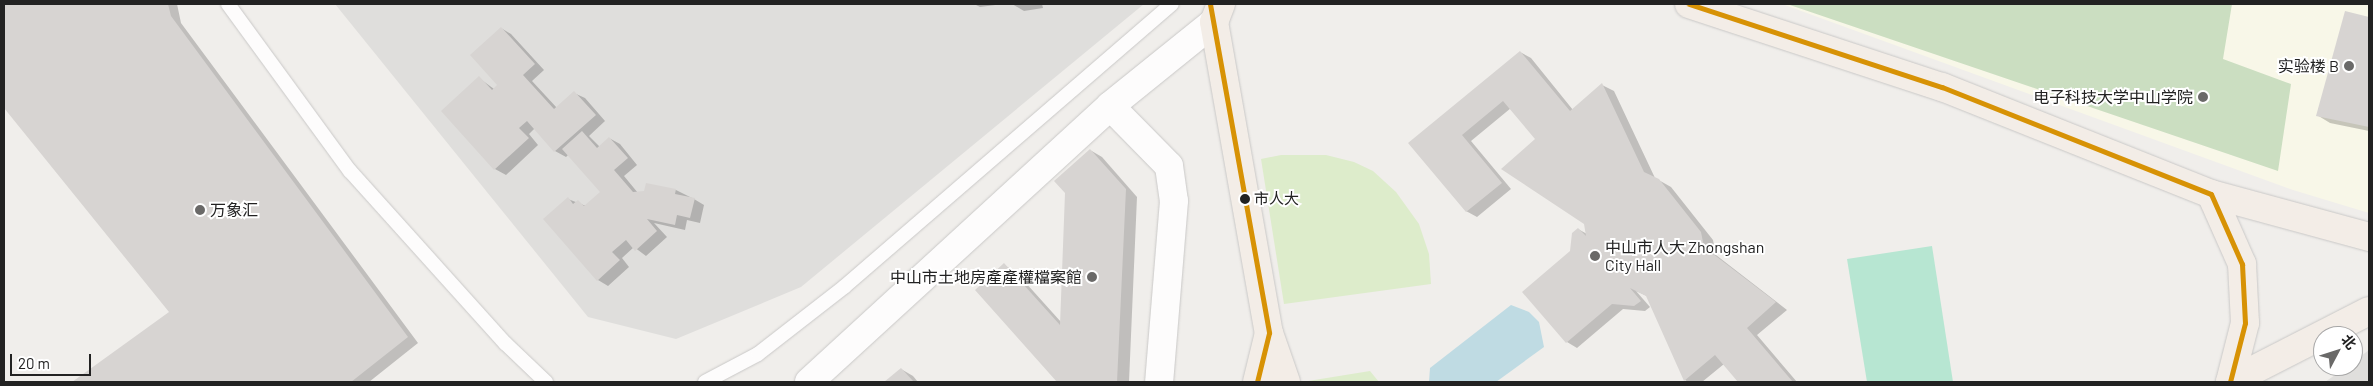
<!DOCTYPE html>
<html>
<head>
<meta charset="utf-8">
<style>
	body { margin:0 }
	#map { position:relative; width:2373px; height:386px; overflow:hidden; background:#f0eeeb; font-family:Barlow,"Noto Sans SC",sans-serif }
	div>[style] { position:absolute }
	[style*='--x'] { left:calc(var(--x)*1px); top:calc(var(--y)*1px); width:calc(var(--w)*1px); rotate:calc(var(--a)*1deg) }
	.residential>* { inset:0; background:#dfdedc }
	.education>* { inset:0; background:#f8f7e8 }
	.grass>* { inset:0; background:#ddeccb }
	.forest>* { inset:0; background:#cbdec1 }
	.pitch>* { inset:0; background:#b7e6d2 }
	.water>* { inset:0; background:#bfdbe3 }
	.shadow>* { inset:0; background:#0003 }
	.building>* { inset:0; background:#d7d4d2 }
	.roads { filter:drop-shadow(0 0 1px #c9c8c7) drop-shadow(0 0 1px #c9c8c7) }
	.lane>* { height:14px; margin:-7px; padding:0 7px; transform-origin:7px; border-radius:7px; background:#fdfcfc }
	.street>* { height:28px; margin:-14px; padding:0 14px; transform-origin:14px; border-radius:14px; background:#fdfcfc }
	.primary>* { height:28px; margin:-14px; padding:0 14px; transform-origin:14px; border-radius:14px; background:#f3ede7 }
	.bus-1>* { height:5px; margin:-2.5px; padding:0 2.5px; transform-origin:2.5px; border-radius:2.5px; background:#d79205 }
	.dots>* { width:14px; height:14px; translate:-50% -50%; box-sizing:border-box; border:2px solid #fff; border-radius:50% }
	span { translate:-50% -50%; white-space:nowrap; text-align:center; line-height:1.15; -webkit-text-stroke:4px #fff; paint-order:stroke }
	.bus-label { font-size:15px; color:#222 }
	.left { translate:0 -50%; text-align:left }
	.poi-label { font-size:16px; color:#222 }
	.right { translate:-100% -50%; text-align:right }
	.frame { position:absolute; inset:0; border:5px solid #222; pointer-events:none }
	.north { position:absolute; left:2313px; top:326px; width:50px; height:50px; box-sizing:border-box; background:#fff; border:1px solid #a7a7a7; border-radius:50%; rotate:50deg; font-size:14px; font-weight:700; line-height:20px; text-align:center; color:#222 }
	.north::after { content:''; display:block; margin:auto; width:18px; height:22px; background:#6a6968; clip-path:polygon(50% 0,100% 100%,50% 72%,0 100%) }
	.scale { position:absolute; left:10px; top:354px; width:81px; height:22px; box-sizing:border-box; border:2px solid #222; border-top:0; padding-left:6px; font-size:15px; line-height:18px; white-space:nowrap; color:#222; -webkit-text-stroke:4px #fff; paint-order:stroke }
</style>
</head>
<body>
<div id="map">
	<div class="residential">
		<div style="clip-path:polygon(335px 4px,1144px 4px,801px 287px,676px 339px,588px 317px)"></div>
		<div style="clip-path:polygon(2369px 350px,2369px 382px,2325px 382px,2348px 366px,2353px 366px,2353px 362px)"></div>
	</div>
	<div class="education">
		<div style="clip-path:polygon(1782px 4px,2369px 4px,2369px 213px,2293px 190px)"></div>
	</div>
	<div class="grass">
		<div style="clip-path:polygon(1281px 155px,1326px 155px,1354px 162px,1373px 171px,1396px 192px,1419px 224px,1429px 254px,1431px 284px,1284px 304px,1261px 159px)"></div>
		<div style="clip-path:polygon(1370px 371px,1379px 382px,1302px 382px)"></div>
	</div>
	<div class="forest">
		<div style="clip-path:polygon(1787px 4px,2232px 4px,2223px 59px,2291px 84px,2278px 171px)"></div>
	</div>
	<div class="pitch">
		<div style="clip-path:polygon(1932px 246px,1953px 382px,1867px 382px,1847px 259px)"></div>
	</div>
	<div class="water">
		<div style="clip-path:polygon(1511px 305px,1529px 312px,1539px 322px,1544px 347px,1496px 382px,1429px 382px,1430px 368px)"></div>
	</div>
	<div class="shadow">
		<div style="clip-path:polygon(4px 4px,177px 4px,181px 23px,418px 343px,369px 382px,74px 382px,171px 313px,4px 106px)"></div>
		<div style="clip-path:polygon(974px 4px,1003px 4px,980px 7px)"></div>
		<div style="clip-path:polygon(1012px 4px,1042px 4px,1043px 8px,1024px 11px)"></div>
		<div style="clip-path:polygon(2346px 13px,2369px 18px,2369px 131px,2330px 123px,2317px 115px)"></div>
		<div style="clip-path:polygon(501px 28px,511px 34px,544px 70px,532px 81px,557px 108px,574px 93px,585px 98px,605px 121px,589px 136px,600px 147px,609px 138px,620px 144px,637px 165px,624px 176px,638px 193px,676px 190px,694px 199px,704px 205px,700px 223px,687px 220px,685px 230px,654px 223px,667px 237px,646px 256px,634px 247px,622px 258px,629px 267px,608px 286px,598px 280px,568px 199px,586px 206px,602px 192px,569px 154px,566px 157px,555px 151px,535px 128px,529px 134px,538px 145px,506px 175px,495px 169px,443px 111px,479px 78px,494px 89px,499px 85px)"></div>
		<div style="clip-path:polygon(1520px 52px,1531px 58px,1573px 110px,1602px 85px,1614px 91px,1655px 178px,1671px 187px,1713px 240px,1716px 255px,1787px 310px,1757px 335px,1797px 382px,1739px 382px,1724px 364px,1702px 382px,1688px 382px,1685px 380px,1647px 296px,1636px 291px,1650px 307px,1645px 311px,1623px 309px,1577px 348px,1567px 342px,1524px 292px,1571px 252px,1578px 229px,1587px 234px,1585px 223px,1538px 139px,1511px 108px,1471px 141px,1511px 189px,1477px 217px,1466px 211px,1410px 144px)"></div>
		<div style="clip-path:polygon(1090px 150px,1102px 157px,1137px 197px,1129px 382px,1059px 382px,976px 290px,1004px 265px,1016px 272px,1061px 322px,1067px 193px)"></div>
		<div style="clip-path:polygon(901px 369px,913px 376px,918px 382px,886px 382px)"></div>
	</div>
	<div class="building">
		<div style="clip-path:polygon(4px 4px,168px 4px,171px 16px,408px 337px,351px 382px,72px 382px,169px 312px,4px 108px)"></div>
		<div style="clip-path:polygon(2345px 11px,2369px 17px,2369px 127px,2316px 116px)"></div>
		<div style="clip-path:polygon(501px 27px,535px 64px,523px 75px,554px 109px,574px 91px,596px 115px,554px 152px,527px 121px,519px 128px,529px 138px,494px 170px,441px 111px,479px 76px,492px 90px,497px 85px,470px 55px)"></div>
		<div style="clip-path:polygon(1520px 51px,1570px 111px,1602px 83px,1644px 172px,1659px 179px,1701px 232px,1704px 247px,1776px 302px,1747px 328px,1793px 382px,1738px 382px,1715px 355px,1684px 381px,1646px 296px,1630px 288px,1641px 301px,1634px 306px,1612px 304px,1566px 343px,1522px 292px,1570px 251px,1572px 233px,1578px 228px,1586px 236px,1584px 224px,1501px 169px,1535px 139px,1503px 101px,1462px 135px,1502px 183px,1466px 212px,1408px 143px)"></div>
		<div style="clip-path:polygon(582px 131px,597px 148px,609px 137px,628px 158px,614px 170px,633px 192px,644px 191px,646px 183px,676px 189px,675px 194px,695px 198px,690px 218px,677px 215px,675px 225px,647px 219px,657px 231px,635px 251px,626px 240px,612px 252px,620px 260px,597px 281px,543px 219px,568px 197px,573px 204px,578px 200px,584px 206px,600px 192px,562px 149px)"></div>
		<div style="clip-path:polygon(1090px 149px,1126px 189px,1117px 382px,1057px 382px,975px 290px,1004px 263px,1060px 325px,1065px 193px,1054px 181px)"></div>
		<div style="clip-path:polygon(901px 368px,914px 382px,884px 382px)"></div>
	</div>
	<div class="roads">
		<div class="lane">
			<div style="--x:228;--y:4;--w:207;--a:53.9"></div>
			<div style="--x:350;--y:171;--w:232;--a:48"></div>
			<div style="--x:505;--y:343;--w:57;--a:43.6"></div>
			<div style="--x:705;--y:382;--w:60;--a:-27.8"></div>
			<div style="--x:758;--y:354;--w:109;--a:-37.9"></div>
			<div style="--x:844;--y:287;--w:433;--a:-40.8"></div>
		</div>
		<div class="street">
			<div style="--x:1110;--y:106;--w:84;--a:45.5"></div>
			<div style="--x:1169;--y:166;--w:35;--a:82"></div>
			<div style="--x:1174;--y:201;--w:182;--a:94.7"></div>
			<div style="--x:809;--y:382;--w:408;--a:-42.5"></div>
			<div style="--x:1110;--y:106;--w:134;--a:-38.9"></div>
		</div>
		<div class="primary">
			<div style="--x:1221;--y:4;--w:19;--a:111"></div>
			<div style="--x:1214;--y:22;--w:316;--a:80"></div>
			<div style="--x:1269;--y:333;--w:52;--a:70.9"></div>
			<div style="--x:1689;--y:4;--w:266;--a:18.2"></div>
			<div style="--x:1942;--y:87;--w:289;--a:21.7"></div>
			<div style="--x:2211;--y:194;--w:164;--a:15.2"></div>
			<div style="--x:2211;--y:194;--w:77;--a:66.1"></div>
			<div style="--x:2242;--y:264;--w:59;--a:87.1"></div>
			<div style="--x:2245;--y:323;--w:61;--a:104.3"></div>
			<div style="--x:1257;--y:382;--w:50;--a:-76.2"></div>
			<div style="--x:2230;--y:382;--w:156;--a:-27.1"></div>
		</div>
	</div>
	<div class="bus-1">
		<div style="--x:1210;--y:4;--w:334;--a:79.8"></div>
		<div style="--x:1269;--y:333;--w:50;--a:103.8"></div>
		<div style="--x:1689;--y:4;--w:266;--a:18.2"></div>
		<div style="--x:1942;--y:87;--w:289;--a:21.7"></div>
		<div style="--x:2211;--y:194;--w:77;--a:66.1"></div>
		<div style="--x:2242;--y:264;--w:59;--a:87.1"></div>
		<div style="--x:2245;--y:323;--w:61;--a:104.3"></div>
	</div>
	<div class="dots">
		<div style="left:2349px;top:66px;background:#6a6968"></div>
		<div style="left:2203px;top:97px;background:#6a6968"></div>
		<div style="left:1245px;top:199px;background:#222"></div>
		<div style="left:200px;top:210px;background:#6a6968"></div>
		<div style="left:1595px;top:256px;background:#6a6968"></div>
		<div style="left:1092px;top:277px;background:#6a6968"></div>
	</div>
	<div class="bus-label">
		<span class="left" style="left:1254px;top:199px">市人大</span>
	</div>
	<div class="poi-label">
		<span class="right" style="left:2339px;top:66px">实验楼 B</span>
		<span class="right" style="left:2193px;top:97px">电子科技大学中山学院</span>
		<span class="left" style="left:210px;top:210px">万象汇</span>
		<span class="left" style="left:1605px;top:256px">中山市人大 Zhongshan<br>City Hall</span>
		<span class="right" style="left:1082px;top:277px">中山市土地房產產權檔案館</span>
	</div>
	<div class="frame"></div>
	<div class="north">北</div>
	<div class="scale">20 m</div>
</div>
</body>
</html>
